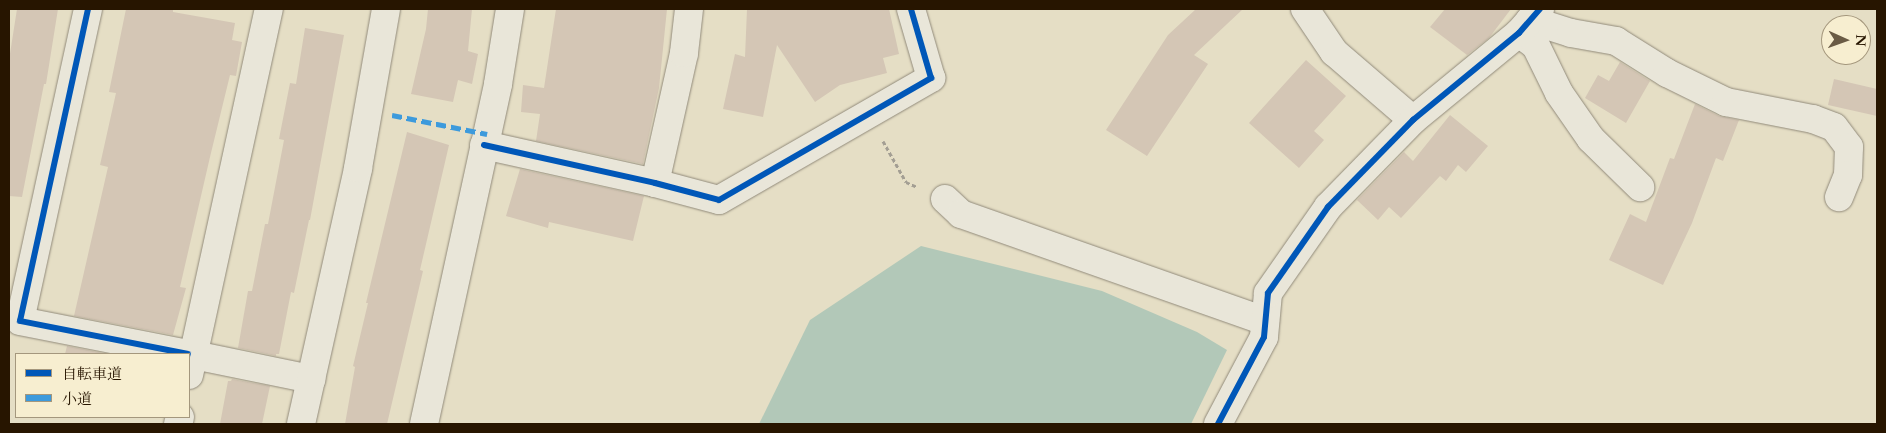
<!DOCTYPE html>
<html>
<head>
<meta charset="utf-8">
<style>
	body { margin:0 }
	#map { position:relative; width:1886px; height:433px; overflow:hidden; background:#e5dec5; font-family:Cardo,"Noto Serif JP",serif }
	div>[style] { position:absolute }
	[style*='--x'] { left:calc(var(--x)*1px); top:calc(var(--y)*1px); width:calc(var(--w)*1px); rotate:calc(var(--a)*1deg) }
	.water>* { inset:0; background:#b2c8b8 }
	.building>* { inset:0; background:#d4c6b5 }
	.path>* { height:3px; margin-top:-1.5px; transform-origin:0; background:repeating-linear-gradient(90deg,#a39e93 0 4px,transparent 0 6.5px) }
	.roads { filter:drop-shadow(0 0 1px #918a7a) drop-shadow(0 0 1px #918a7a) }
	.minor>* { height:28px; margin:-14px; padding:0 14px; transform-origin:14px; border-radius:14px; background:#e9e6d9 }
	.quiet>* { height:5px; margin-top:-2.5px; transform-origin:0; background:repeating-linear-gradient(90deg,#3d9adc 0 10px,transparent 0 15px) }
	.cycleway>* { height:6px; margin:-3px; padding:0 3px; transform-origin:3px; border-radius:3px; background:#0057b8 }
	span { translate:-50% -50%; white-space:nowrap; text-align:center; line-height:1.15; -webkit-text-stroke:4px #f7eed0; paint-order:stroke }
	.frame { position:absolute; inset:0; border:10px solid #271500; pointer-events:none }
	.legend { position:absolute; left:15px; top:353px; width:175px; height:65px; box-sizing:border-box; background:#f7eed0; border:1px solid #a4977d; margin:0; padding:6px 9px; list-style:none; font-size:15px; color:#271500 }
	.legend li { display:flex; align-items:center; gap:10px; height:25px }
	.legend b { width:25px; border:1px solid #a4977d }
	.north { position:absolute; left:1821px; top:15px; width:50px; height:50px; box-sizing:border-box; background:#f7eed0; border:1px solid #a4977d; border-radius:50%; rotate:92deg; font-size:14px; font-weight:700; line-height:20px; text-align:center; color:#271500 }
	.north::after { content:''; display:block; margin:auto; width:18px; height:22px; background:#6a5b45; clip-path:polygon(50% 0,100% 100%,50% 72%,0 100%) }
</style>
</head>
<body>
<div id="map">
	<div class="water">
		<div style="clip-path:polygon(921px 246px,1102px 291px,1197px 332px,1227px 350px,1191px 424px,759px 424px,810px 320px)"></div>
	</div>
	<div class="building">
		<div style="clip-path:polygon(17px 9px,58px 9px,46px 84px,44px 84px,22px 197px,9px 196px,9px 60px)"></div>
		<div style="clip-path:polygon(126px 9px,173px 9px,173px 12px,235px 23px,232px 40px,242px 42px,236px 76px,230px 75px,210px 157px,180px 287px,186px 288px,173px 335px,74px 316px,108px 167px,100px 165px,116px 93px,109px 92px)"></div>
		<div style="clip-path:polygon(428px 9px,472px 9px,468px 51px,478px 54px,472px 84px,458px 80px,453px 102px,411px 94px,426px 29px)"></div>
		<div style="clip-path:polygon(556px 9px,667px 9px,659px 88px,643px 164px,536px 141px,540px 114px,521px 112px,523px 85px,544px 88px)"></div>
		<div style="clip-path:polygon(747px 9px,889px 9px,899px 54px,883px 58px,887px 73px,840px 85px,815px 102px,777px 45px,763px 117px,723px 109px,735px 54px,745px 57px)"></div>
		<div style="clip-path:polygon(1196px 9px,1243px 9px,1194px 55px,1208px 64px,1147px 156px,1106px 130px,1168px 35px)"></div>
		<div style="clip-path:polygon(1445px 9px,1511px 9px,1489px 38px,1467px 55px,1430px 27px)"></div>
		<div style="clip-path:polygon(305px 28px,344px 35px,310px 220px,309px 220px,294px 293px,291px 292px,279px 354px,276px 354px,276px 356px,238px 348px,248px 291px,252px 291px,265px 224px,268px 224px,284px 140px,279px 139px,290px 83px,296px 84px)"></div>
		<div style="clip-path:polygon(1306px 60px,1346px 96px,1314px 131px,1324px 140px,1299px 168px,1249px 123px)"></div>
		<div style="clip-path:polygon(1620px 62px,1650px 81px,1626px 123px,1585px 98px,1598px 75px,1609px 81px)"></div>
		<div style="clip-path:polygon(1834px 79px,1877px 89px,1877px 116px,1828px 105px)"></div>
		<div style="clip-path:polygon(1695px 104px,1719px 116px,1739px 120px,1723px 161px,1716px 158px,1692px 223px,1663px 285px,1609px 260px,1630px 214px,1646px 222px,1670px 158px,1674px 159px)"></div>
		<div style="clip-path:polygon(1450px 115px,1488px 146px,1466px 172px,1458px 165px,1446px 181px,1440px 176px,1401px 218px,1389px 207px,1378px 220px,1357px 200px,1404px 152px,1413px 161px)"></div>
		<div style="clip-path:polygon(407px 132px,449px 145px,420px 270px,423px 271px,387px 424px,345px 424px,355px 367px,353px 366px,368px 303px,366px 303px)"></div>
		<div style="clip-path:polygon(520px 169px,644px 196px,633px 241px,549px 222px,548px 228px,506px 216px)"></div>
		<div style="clip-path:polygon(67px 346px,108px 354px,65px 354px)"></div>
		<div style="clip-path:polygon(232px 379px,270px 386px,262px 424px,220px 424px,228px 381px,231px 381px)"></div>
	</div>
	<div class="path">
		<div style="--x:883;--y:141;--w:47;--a:60.7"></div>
		<div style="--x:906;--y:182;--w:12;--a:24"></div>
	</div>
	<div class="roads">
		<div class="minor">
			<div style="--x:88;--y:9;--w:319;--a:102.3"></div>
			<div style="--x:20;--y:321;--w:171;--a:11.1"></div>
			<div style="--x:1305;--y:9;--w:52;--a:56"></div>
			<div style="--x:1334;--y:52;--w:104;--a:40.7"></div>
			<div style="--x:1530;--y:20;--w:43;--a:17.6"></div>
			<div style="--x:1571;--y:33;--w:46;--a:10.1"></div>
			<div style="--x:1616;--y:41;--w:60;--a:32.1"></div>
			<div style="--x:1667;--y:73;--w:66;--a:26.2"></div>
			<div style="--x:1726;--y:102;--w:89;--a:11.1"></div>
			<div style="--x:1813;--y:119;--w:22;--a:21"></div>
			<div style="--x:1834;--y:127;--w:25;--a:53"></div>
			<div style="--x:1849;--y:147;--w:28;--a:92"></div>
			<div style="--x:1848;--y:175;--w:24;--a:112"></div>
			<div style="--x:1519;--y:33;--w:21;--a:37"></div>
			<div style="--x:1536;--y:46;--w:52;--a:63.9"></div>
			<div style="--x:1559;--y:93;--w:56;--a:55.2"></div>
			<div style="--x:1591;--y:139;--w:69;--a:44.4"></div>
			<div style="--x:484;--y:145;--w:175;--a:12.5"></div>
			<div style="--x:655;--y:183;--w:66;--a:14.9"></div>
			<div style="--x:719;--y:200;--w:245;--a:-29.9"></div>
			<div style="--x:931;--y:78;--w:72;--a:-106.2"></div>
			<div style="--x:655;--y:183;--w:133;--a:-77.4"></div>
			<div style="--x:684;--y:53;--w:44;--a:-83.5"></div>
			<div style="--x:945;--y:199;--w:22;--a:43"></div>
			<div style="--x:961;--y:214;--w:322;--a:19.4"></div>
			<div style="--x:189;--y:354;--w:125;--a:11.6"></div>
			<div style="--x:189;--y:375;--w:375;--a:-77.7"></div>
			<div style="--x:178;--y:424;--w:7;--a:-74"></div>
			<div style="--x:301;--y:424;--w:262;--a:-77.4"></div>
			<div style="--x:358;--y:168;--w:161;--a:-80"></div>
			<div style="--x:424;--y:424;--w:348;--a:-77.7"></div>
			<div style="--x:498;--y:84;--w:76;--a:-80.9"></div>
			<div style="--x:1218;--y:424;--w:98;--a:-62.1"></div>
			<div style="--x:1264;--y:337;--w:44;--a:-84.8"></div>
			<div style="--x:1268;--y:293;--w:105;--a:-55.1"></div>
			<div style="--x:1328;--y:207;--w:122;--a:-45.7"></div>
			<div style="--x:1413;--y:120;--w:137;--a:-39.4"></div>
			<div style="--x:1519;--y:33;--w:32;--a:-49"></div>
		</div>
	</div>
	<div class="quiet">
		<div style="--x:392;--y:115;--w:97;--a:11.3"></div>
	</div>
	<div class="cycleway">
		<div style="--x:88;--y:9;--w:319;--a:102.3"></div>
		<div style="--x:20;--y:321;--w:171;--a:11.1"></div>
		<div style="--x:484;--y:145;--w:175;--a:12.5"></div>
		<div style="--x:655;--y:183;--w:66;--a:14.9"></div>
		<div style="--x:719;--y:200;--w:245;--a:-29.9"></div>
		<div style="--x:931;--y:78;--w:72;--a:-106.2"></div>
		<div style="--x:1218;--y:424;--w:98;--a:-62.1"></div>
		<div style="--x:1264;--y:337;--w:44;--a:-84.8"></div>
		<div style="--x:1268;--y:293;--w:105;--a:-55.1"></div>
		<div style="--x:1328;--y:207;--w:122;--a:-45.7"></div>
		<div style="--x:1413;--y:120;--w:137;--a:-39.4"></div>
		<div style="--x:1519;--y:33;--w:32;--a:-49"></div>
	</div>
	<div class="frame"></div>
	<ul class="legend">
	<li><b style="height:6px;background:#0057b8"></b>自転車道</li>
	<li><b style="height:6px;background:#3d9adc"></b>小道</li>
	</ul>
	<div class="north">N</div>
</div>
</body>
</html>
